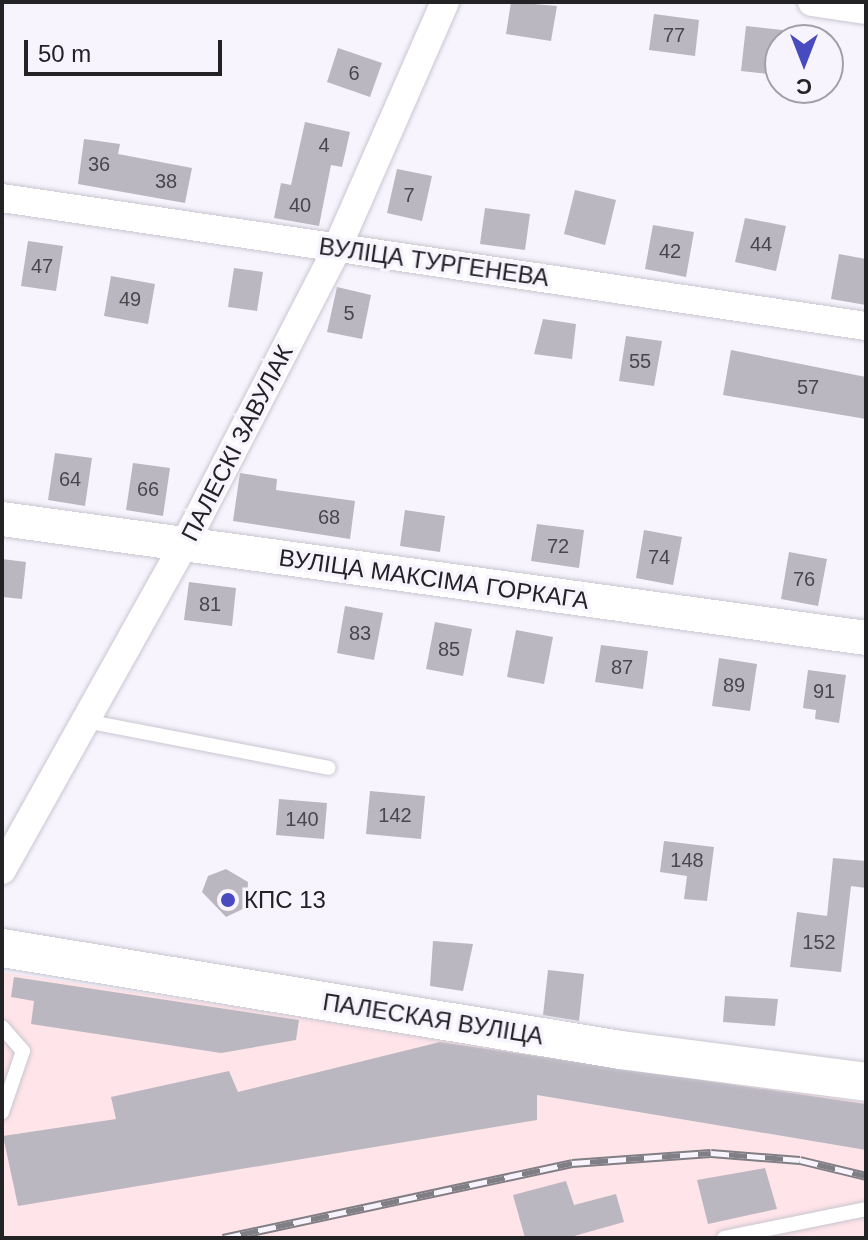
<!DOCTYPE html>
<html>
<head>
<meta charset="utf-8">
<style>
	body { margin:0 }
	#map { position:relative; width:868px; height:1240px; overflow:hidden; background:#f7f4fe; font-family:Helvetica,sans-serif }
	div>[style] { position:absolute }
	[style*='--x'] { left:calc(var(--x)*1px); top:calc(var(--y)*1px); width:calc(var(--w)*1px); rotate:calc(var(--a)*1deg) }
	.industrial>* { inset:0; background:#ffe4e9 }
	.building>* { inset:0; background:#bbb7c0 }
	.roads { filter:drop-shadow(0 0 2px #c9c6d0) drop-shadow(0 0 2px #c9c6d0) }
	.service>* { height:14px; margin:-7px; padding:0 7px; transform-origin:7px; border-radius:7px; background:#fff }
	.minor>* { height:28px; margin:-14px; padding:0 14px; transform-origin:14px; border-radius:14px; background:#fff }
	.tertiary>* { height:34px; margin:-17px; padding:0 17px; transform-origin:17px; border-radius:17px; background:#fff }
	.secondary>* { height:38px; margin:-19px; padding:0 19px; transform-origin:19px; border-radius:19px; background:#fff }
	.rail>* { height:9px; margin-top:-4.5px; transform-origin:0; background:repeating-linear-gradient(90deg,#f7f4fe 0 18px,#807f85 0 36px); box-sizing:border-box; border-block:2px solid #807f85 }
	.dots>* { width:22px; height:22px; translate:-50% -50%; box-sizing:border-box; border:4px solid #f7f4fe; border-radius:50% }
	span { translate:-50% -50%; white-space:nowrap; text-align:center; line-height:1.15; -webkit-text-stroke:7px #f7f4fe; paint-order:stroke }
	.number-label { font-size:20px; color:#49474c }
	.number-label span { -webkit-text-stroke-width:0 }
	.street-label { font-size:24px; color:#232225 }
	.poi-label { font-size:24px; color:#232225 }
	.left { translate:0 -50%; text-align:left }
	.frame { position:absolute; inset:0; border:4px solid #232225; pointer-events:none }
	.north { position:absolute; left:764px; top:24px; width:80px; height:80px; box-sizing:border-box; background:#f7f4fe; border:2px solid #a2a0a7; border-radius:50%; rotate:180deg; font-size:22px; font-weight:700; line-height:32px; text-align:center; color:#232225 }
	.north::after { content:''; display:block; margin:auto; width:28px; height:36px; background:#484bc0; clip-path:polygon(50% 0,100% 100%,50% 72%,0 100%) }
	.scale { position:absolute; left:24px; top:40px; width:198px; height:36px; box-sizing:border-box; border:4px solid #232225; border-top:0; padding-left:10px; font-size:24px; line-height:28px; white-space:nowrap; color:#232225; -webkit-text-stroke:6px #f7f4fe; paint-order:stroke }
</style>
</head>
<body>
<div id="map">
	<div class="industrial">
		<div style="clip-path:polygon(2px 972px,866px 1102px,866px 1238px,2px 1238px)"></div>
	</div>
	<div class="building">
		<div style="clip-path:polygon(511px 2px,557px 6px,551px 41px,506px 34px)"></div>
		<div style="clip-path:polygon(654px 14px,699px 20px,695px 56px,649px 50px)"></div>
		<div style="clip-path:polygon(746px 26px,782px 30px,777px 75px,741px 71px)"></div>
		<div style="clip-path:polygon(338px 48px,382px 63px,370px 97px,327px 82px)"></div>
		<div style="clip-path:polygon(305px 122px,350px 132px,342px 167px,331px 165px,319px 226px,274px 218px,281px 183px,291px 185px)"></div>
		<div style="clip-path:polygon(84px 139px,120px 144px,118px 154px,192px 168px,185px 203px,78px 184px)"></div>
		<div style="clip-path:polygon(397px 169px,432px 176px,422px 221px,387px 213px)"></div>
		<div style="clip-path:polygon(575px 190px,616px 200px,605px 245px,564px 234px)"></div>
		<div style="clip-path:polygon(485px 208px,530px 214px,525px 250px,480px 244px)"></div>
		<div style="clip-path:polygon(745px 218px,786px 226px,776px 271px,735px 262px)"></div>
		<div style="clip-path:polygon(653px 225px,694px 232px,686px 277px,645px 269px)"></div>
		<div style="clip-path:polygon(28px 241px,63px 246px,56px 291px,21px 286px)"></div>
		<div style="clip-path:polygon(839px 254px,866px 259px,866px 305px,831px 299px)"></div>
		<div style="clip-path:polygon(234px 268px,263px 272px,257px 311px,228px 307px)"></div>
		<div style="clip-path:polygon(111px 276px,155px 284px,148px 324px,104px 316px)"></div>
		<div style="clip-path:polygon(337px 287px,371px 295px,362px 339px,327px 332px)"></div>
		<div style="clip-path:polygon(543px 319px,576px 324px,572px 359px,534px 354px)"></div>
		<div style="clip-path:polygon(626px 336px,662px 341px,654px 386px,619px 381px)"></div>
		<div style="clip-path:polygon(731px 350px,866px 377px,866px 419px,723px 395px)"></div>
		<div style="clip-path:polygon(55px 453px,92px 458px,85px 506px,48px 500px)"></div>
		<div style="clip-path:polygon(133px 463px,170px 468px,163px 516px,126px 510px)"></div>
		<div style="clip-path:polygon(240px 473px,277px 479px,276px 490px,355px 501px,350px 539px,233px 521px)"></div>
		<div style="clip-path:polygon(405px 510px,445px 516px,440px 552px,400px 546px)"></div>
		<div style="clip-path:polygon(537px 524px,584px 530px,579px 568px,531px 561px)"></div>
		<div style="clip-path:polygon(644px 530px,682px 537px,673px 585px,636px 578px)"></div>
		<div style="clip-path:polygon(789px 552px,827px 559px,818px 606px,781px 599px)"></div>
		<div style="clip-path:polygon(2px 559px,26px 562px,22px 599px,2px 597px)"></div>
		<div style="clip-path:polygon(189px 582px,236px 588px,232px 626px,184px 620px)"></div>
		<div style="clip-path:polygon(345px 606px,383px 613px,374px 660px,337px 653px)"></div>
		<div style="clip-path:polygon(435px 622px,472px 629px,463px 676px,426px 669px)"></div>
		<div style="clip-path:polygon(516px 630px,553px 637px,544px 684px,507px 677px)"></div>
		<div style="clip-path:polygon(601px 645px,648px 651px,643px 689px,595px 682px)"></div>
		<div style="clip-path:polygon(719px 658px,757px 664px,750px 711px,712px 706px)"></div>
		<div style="clip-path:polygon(808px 670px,846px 675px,839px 723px,815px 719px,816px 710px,803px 708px)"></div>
		<div style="clip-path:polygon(370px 791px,425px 796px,421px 839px,366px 834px)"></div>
		<div style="clip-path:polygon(279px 799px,327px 803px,324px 839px,276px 835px)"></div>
		<div style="clip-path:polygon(664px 841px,714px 847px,707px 901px,684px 899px,687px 876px,660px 872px)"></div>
		<div style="clip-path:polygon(833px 858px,866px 861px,866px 888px,851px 886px,841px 972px,790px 967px,797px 912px,827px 916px)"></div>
		<div style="clip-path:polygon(226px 869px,248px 882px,247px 907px,226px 917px,202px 892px,208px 876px)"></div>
		<div style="clip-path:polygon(433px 941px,473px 944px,463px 991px,430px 986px)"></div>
		<div style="clip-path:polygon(548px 970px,584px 974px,579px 1021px,543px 1015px)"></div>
		<div style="clip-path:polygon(14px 977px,299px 1020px,296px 1040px,221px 1053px,31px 1024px,34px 1001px,11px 997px)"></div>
		<div style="clip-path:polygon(725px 996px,778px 999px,775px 1026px,723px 1022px)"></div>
		<div style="clip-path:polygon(440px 1042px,866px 1104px,866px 1150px,537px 1095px,537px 1120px,18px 1206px,3px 1136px,116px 1119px,111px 1097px,229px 1071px,238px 1092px)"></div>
		<div style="clip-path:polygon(765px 1168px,777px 1209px,708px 1224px,697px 1180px)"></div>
		<div style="clip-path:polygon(566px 1181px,574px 1205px,616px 1194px,624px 1222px,567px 1238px,525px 1238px,513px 1195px)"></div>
	</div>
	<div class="roads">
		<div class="service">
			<div style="--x:85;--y:721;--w:248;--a:10.9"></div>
			<div style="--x:2;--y:1027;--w:32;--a:49"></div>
			<div style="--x:23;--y:1051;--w:65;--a:109"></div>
			<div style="--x:724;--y:1238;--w:145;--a:-11.5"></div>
		</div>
		<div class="minor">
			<div style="--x:812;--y:2;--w:55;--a:8.4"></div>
			<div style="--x:2;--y:198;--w:873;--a:8.43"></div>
			<div style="--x:2;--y:870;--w:372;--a:-60.8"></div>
			<div style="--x:184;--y:545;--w:334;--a:-62.7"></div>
			<div style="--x:337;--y:248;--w:269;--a:-66.3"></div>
		</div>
		<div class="tertiary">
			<div style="--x:2;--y:519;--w:872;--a:7.84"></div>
		</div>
		<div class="secondary">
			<div style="--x:2;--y:948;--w:627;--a:9.36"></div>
			<div style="--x:621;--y:1050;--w:247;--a:7.4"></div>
		</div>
	</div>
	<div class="rail">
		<div style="--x:223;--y:1238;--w:357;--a:-12.1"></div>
		<div style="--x:572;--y:1163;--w:139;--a:-4.1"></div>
		<div style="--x:711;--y:1153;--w:89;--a:4.5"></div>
		<div style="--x:800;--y:1160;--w:68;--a:13.6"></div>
	</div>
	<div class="dots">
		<div style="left:228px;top:900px;background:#484bc0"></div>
	</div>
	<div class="number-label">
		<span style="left:674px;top:35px">77</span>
		<span style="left:354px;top:73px">6</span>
		<span style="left:324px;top:145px">4</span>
		<span style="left:99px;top:164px">36</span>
		<span style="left:166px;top:181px">38</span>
		<span style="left:409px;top:195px">7</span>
		<span style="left:300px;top:205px">40</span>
		<span style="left:761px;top:244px">44</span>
		<span style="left:670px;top:251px">42</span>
		<span style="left:42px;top:266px">47</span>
		<span style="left:130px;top:299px">49</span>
		<span style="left:349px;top:313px">5</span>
		<span style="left:640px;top:361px">55</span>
		<span style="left:808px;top:387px">57</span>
		<span style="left:70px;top:479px">64</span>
		<span style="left:148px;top:489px">66</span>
		<span style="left:329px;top:517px">68</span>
		<span style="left:558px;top:546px">72</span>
		<span style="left:659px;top:557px">74</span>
		<span style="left:804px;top:579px">76</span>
		<span style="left:210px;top:604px">81</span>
		<span style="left:360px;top:633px">83</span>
		<span style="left:449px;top:649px">85</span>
		<span style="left:622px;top:667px">87</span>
		<span style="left:734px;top:685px">89</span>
		<span style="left:824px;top:691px">91</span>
		<span style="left:395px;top:815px">142</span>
		<span style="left:302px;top:819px">140</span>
		<span style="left:687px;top:860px">148</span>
		<span style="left:819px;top:942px">152</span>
	</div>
	<div class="street-label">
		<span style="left:434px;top:262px;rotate:8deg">ВУЛІЦА ТУРГЕНЕВА</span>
		<span style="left:237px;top:443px;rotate:-63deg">ПАЛЕСКІ ЗАВУЛАК</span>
		<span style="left:434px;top:579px;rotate:8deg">ВУЛІЦА МАКСІМА ГОРКАГА</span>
		<span style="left:433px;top:1019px;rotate:9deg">ПАЛЕСКАЯ ВУЛІЦА</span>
	</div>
	<div class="poi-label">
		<span class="left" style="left:244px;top:900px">КПС 13</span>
	</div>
	<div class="frame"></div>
	<div class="north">С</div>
	<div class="scale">50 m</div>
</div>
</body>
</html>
